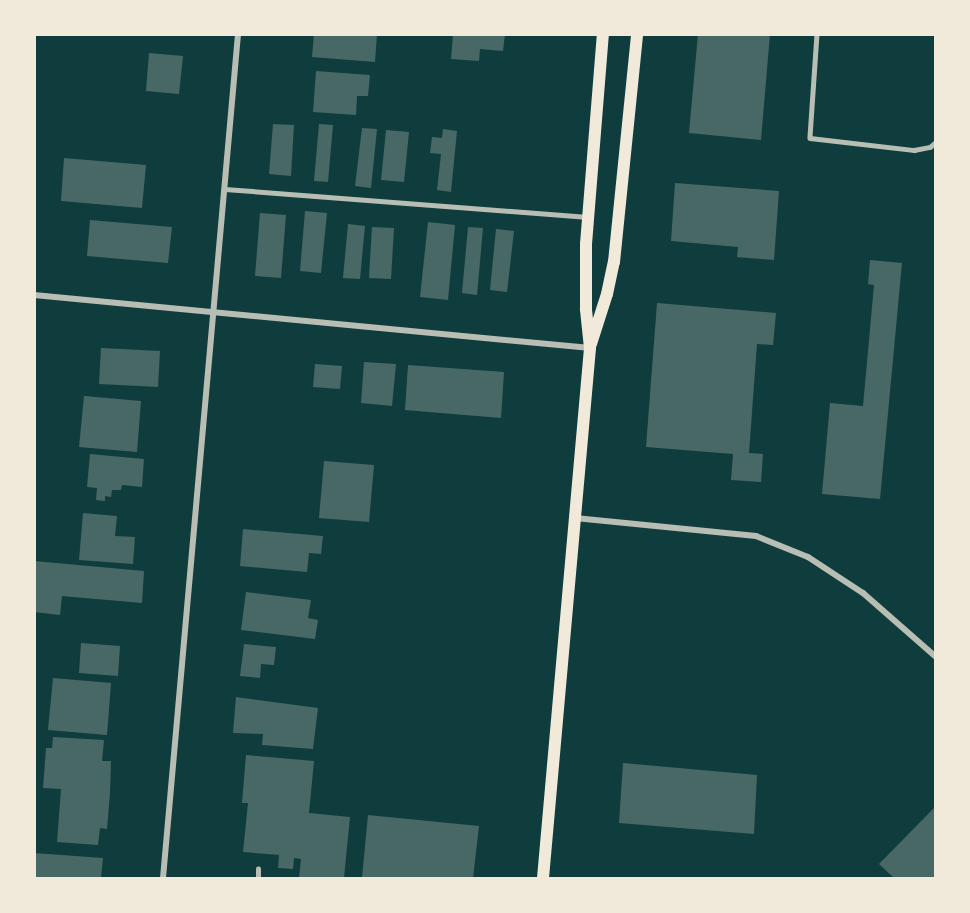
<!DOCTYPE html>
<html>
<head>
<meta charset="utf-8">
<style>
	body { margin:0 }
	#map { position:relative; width:970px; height:913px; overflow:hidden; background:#0f3d3e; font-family:Commissioner,sans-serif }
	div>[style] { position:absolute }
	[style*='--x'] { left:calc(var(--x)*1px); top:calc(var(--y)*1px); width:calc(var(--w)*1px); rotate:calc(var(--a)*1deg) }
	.building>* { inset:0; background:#486865 }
	.service>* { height:4.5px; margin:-2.25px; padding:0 2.25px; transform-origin:2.25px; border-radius:2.25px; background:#b8beb3 }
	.minor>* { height:6px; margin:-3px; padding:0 3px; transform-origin:3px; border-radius:3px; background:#b8beb3 }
	.secondary>* { height:12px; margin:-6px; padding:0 6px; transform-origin:6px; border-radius:6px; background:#f1e9da }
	span { translate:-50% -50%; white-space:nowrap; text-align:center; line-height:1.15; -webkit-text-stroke:6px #f1e9da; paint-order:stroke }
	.frame { position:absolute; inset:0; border:36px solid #f1e9da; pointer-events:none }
</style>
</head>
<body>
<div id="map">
	<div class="building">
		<div style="clip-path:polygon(314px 34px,377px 34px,375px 62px,312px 57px)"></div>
		<div style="clip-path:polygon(453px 34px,505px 34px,503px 51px,480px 49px,479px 61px,451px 59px)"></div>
		<div style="clip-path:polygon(698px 34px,770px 34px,761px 140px,689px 133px)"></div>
		<div style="clip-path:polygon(149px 53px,183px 56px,179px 94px,146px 91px)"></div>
		<div style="clip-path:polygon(316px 71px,370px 75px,368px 96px,357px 96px,356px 115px,313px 112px)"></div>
		<div style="clip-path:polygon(273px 124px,294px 125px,291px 176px,269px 174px)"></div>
		<div style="clip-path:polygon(319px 124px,333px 125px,328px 182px,314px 181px)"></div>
		<div style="clip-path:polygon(362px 128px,377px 129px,371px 188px,355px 186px)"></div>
		<div style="clip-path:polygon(443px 129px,457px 131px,451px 192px,437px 190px,441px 154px,430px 153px,432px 137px,442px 138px)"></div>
		<div style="clip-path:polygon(386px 130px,409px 132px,404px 182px,381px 180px)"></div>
		<div style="clip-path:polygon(64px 158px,146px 165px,142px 208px,61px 201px)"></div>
		<div style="clip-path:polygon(675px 183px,779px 191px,774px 260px,737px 257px,738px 247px,671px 241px)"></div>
		<div style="clip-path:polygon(305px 211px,327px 213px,321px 273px,300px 271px)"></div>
		<div style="clip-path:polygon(260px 213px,286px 215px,281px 278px,255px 276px)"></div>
		<div style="clip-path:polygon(90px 220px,172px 227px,168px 263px,87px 256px)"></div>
		<div style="clip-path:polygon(428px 222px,455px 225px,448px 300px,420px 297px)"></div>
		<div style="clip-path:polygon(348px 224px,365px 226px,360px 279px,343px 278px)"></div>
		<div style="clip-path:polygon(372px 227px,394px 228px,391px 279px,369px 278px)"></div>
		<div style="clip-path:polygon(468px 227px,483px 228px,477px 295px,462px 293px)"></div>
		<div style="clip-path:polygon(496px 229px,514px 231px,507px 292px,490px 290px)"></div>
		<div style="clip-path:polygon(870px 260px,902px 263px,880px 499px,822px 494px,830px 403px,863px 406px,874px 285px,868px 284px)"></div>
		<div style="clip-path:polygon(657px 303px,776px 313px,773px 345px,757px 344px,749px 453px,763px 454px,761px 482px,731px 480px,733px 454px,646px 447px)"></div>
		<div style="clip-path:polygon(101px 348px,160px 351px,158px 387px,99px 384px)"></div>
		<div style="clip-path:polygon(364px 362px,396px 364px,392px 406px,361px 403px)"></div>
		<div style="clip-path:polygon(315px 364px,342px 366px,340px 389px,313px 387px)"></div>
		<div style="clip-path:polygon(408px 365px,504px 372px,501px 418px,405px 410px)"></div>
		<div style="clip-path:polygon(84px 396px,141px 401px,137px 452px,79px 447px)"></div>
		<div style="clip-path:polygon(90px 454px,144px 459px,142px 487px,122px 485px,121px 490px,112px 490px,111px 497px,105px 496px,105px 501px,96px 500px,97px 488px,87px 487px)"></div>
		<div style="clip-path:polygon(324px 461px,374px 465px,369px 522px,319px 518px)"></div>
		<div style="clip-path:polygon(83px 513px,117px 516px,115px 536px,135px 537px,133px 564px,79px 560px)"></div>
		<div style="clip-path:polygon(243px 529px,323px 536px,321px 554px,309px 553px,307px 572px,240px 566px)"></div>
		<div style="clip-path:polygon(34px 561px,144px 571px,142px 603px,62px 596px,60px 615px,34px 612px)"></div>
		<div style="clip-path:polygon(246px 592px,311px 600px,308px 618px,318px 620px,315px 639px,241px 630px)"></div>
		<div style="clip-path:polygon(81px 643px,120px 646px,118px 676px,79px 673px)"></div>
		<div style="clip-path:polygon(244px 644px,276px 647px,274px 665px,261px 664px,260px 678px,240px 676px)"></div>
		<div style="clip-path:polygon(53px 678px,111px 683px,107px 735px,48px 730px)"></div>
		<div style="clip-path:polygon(236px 697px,318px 708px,313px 749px,262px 745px,263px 734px,233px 733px)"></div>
		<div style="clip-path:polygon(53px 737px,104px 740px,102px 761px,111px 761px,110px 793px,107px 829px,100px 828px,98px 845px,57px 842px,61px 789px,43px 788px,46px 748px,52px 748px)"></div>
		<div style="clip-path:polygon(246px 755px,314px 761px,309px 813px,350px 817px,344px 878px,299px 878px,301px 859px,294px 858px,293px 869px,278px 868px,279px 855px,243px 852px,248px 803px,242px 803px)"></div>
		<div style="clip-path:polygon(623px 763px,757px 775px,754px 834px,619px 823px)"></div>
		<div style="clip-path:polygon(936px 806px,936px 878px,894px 878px,879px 864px)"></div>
		<div style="clip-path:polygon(368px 815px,479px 826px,473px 878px,362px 878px)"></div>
		<div style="clip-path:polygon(34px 853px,103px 858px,101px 878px,34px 878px)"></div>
	</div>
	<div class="service">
		<div style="--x:817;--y:34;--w:104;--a:93.9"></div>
		<div style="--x:810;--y:138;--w:105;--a:6.6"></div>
		<div style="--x:914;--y:150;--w:16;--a:-11"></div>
		<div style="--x:930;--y:147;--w:8;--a:-40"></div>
		<div style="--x:225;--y:189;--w:364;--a:4.4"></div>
		<div style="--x:258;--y:878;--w:9;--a:-90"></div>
	</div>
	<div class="minor">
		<div style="--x:34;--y:295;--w:559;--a:5.45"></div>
		<div style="--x:575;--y:518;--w:182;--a:5.7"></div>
		<div style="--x:756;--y:536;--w:56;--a:22"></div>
		<div style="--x:808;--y:557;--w:66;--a:33.2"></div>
		<div style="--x:863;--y:593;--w:97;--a:41.2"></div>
		<div style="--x:163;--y:878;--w:847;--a:-84.92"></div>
	</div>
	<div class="secondary">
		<div style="--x:591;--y:344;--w:52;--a:-72.3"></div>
		<div style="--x:607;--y:294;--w:33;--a:-78"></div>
		<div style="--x:614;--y:262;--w:229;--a:-84.2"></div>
		<div style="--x:543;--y:878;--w:532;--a:-84.93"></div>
		<div style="--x:590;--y:348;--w:39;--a:-96"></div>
		<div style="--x:586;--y:309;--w:65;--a:-90"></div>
		<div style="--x:586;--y:244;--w:211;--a:-85.4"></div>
	</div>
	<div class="frame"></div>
</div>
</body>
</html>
